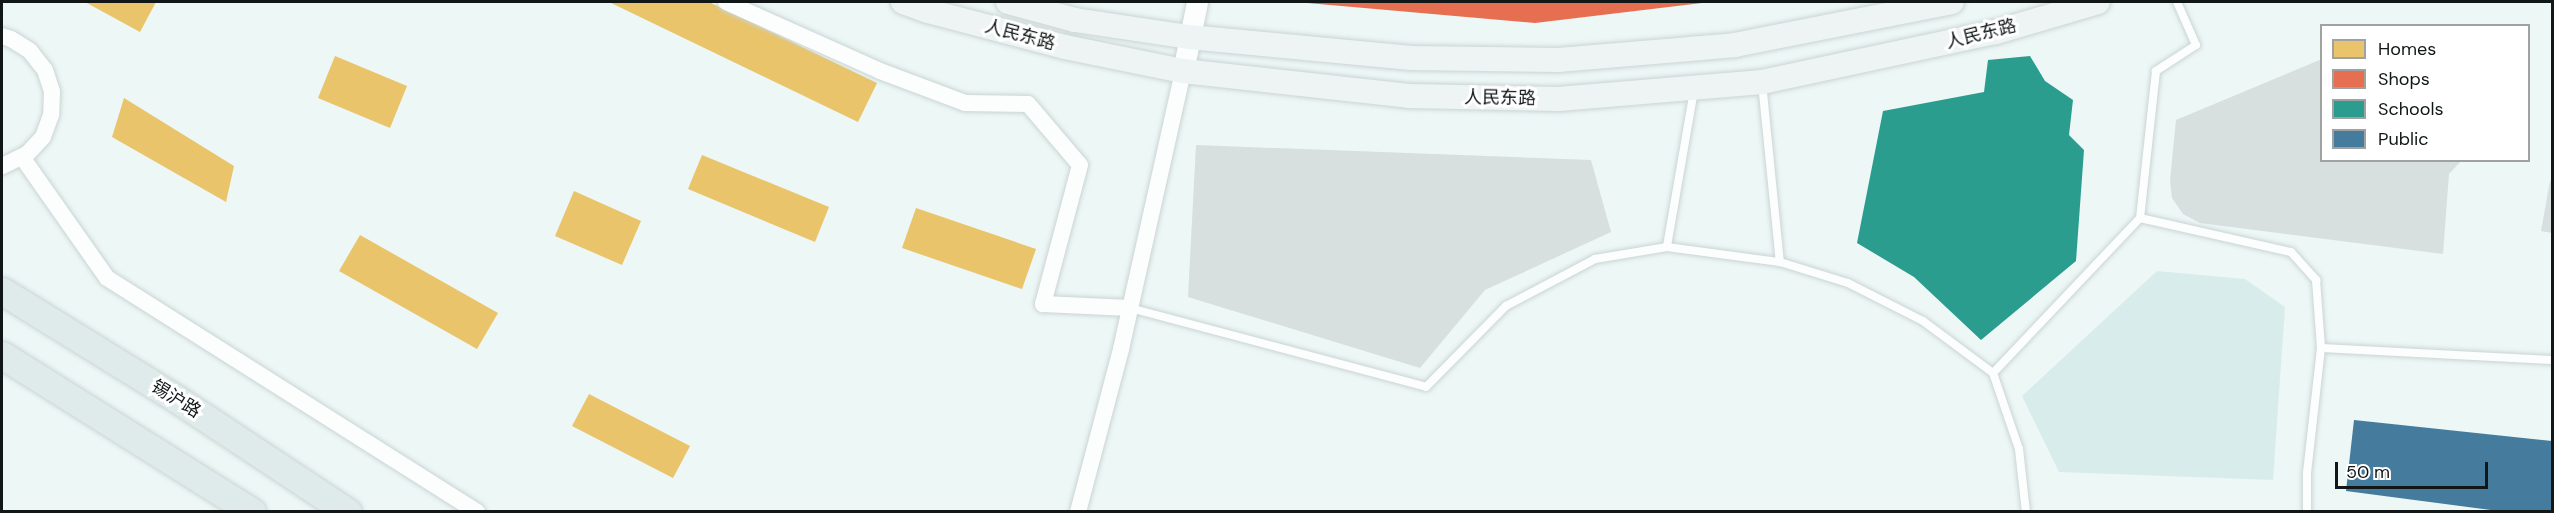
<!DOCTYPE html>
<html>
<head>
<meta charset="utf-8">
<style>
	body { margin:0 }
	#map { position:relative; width:2554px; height:513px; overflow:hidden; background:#ecf7f6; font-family:"DM Sans","Noto Sans SC",sans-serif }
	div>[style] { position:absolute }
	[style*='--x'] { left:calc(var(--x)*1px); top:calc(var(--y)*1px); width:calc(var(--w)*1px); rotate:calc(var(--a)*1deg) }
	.built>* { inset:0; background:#d8edeb }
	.homes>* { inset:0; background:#e9c46a }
	.shops>* { inset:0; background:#e76f51 }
	.schools>* { inset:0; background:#2a9d8f }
	.public>* { inset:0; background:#457b9d }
	.building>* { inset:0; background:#d7dfdf }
	.roads { filter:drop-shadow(0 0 2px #cbd4d3) drop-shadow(0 0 2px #cbd4d3) }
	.service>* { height:8px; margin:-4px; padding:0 4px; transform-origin:4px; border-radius:4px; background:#fcfefe }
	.minor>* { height:16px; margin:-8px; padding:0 8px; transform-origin:8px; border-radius:8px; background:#fcfefe }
	.tertiary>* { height:21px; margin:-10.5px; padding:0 10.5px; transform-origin:10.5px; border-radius:10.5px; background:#fcfefe }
	.secondary>* { height:24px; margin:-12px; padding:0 12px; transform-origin:12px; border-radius:12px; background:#eef4f4 }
	.primary>* { height:27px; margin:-13.5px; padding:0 13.5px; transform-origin:13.5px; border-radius:13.5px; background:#dfebea }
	span { translate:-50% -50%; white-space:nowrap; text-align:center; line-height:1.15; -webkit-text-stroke:6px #fff; paint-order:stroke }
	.street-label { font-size:18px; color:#111717 }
	.frame { position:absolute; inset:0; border:3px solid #111717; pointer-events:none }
	.legend { position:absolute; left:2320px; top:24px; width:210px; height:138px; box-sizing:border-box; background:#fff; border:2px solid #a0a2a2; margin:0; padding:8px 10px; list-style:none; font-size:18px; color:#111717 }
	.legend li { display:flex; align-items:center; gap:12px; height:30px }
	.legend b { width:30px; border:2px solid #a0a2a2 }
	.scale { position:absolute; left:2335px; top:462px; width:153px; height:27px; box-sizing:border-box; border:3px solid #111717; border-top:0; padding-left:8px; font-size:18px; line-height:21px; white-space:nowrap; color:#111717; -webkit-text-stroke:4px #fff; paint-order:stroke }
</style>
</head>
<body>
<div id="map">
	<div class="built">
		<div style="clip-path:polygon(2157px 271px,2245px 279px,2285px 307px,2273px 480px,2059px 472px,2022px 396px)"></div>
	</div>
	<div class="homes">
		<div style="clip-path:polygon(85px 2px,156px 2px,140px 32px)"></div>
		<div style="clip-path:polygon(609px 2px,709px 2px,877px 83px,858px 122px)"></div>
		<div style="clip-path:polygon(335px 56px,407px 86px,390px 128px,318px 98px)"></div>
		<div style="clip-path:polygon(124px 98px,234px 166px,226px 202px,112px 137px)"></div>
		<div style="clip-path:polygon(702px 155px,829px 207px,815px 242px,688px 189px)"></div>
		<div style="clip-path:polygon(574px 191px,641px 221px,622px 265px,555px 236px)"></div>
		<div style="clip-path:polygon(916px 208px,1036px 249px,1022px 289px,902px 248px)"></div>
		<div style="clip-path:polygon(360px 235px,498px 313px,477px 349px,339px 271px)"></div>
		<div style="clip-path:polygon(589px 394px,690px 446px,673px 478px,572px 426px)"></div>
	</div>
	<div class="shops">
		<div style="clip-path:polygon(1296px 2px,1702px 2px,1702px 3px,1535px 23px)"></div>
	</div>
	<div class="schools">
		<div style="clip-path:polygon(2030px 56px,2045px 81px,2073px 100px,2069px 135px,2084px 150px,2076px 261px,1981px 340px,1914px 277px,1857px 243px,1883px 111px,1984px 92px,1988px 60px)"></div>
	</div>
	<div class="public">
		<div style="clip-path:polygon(2354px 420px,2552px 441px,2552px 512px,2506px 512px,2346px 491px)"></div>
	</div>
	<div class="building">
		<div style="clip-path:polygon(2322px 59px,2322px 160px,2462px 160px,2449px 174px,2443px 254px,2200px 223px,2183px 214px,2172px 198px,2170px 181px,2176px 120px)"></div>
		<div style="clip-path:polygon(1196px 145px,1591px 160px,1611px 232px,1485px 290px,1420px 368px,1188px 297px)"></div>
		<div style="clip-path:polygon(2550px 181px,2552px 182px,2552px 233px,2541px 231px)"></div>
	</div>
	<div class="roads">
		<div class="service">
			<div style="--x:2177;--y:2;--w:47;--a:66.2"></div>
			<div style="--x:2196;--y:45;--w:48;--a:147"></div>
			<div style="--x:2156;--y:71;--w:148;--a:96.2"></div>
			<div style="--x:2140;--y:218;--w:155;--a:12.7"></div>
			<div style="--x:2291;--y:252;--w:38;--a:48"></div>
			<div style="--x:2316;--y:280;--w:68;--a:85.8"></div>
			<div style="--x:2321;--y:348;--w:125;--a:96.4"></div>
			<div style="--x:2307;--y:472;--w:40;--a:90"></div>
			<div style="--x:1762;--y:83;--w:180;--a:84.3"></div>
			<div style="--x:1780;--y:262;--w:71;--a:17.2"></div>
			<div style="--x:1848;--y:283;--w:84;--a:26.9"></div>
			<div style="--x:1923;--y:321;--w:87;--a:36.6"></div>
			<div style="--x:1993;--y:373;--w:80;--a:71.1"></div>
			<div style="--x:2019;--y:449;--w:63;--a:83.7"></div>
			<div style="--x:1694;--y:90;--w:159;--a:99.8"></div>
			<div style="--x:1667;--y:247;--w:114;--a:7.6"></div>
			<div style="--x:1130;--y:308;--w:306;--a:14.9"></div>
			<div style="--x:1426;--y:387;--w:114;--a:-45.4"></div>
			<div style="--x:1506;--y:306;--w:101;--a:-27.8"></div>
			<div style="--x:1595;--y:259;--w:73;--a:-9.5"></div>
			<div style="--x:2321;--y:348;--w:231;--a:3"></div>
			<div style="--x:1993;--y:373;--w:214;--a:-46.5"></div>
		</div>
		<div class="minor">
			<div style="--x:726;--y:2;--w:169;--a:24.1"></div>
			<div style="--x:880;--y:71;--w:91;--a:20.6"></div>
			<div style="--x:965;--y:103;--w:63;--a:0.9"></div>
			<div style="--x:1028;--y:104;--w:80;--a:49.6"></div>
			<div style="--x:1080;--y:165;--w:144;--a:104.9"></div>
			<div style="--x:1043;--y:304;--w:87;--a:2.6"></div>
			<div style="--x:2;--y:36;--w:9;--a:18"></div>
			<div style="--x:11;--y:39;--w:22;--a:32"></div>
			<div style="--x:30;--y:51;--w:24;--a:52"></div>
			<div style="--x:45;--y:70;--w:23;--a:72"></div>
			<div style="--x:52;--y:92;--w:23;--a:92"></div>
			<div style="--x:51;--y:115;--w:23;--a:110"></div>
			<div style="--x:43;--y:137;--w:23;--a:133"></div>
			<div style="--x:27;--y:154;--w:28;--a:154"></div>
			<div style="--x:22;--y:157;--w:148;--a:54.9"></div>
			<div style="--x:107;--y:278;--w:438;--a:32.3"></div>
			<div style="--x:1078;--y:512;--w:169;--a:-75.2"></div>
			<div style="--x:1121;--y:349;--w:285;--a:-77.4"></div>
		</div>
		<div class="tertiary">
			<div style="--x:1183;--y:71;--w:70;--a:-78.5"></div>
		</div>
		<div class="secondary">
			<div style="--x:903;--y:2;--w:27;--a:20"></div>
			<div style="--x:928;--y:11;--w:142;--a:14.7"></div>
			<div style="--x:1065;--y:47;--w:120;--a:11.5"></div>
			<div style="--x:1183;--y:71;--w:227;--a:6.3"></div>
			<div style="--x:1409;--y:96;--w:150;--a:1.1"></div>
			<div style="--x:1559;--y:99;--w:204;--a:-4.8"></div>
			<div style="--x:1762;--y:82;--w:239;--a:-12.1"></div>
			<div style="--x:1996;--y:32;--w:106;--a:-16.4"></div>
			<div style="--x:1008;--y:2;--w:69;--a:15"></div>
			<div style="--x:1075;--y:20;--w:115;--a:8.5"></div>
			<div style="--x:1189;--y:37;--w:223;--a:5.4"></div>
			<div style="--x:1411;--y:58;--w:147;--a:0.8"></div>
			<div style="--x:1558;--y:60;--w:178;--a:-4.8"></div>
			<div style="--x:1735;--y:45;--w:221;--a:-11.2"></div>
		</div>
		<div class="primary">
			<div style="--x:2;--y:291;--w:206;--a:31.7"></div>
			<div style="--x:177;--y:399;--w:205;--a:33.5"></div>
			<div style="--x:2;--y:355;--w:295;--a:32.1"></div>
		</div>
	</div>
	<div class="street-label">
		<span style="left:1981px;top:34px;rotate:-14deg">人民东路</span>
		<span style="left:1020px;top:35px;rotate:15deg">人民东路</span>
		<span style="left:1500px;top:98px;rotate:1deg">人民东路</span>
		<span style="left:176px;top:399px;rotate:32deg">锡沪路</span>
	</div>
	<div class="frame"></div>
	<ul class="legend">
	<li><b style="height:16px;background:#e9c46a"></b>Homes</li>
	<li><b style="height:16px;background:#e76f51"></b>Shops</li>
	<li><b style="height:16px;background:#2a9d8f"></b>Schools</li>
	<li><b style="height:16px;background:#457b9d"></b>Public</li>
	</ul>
	<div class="scale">50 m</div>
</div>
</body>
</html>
